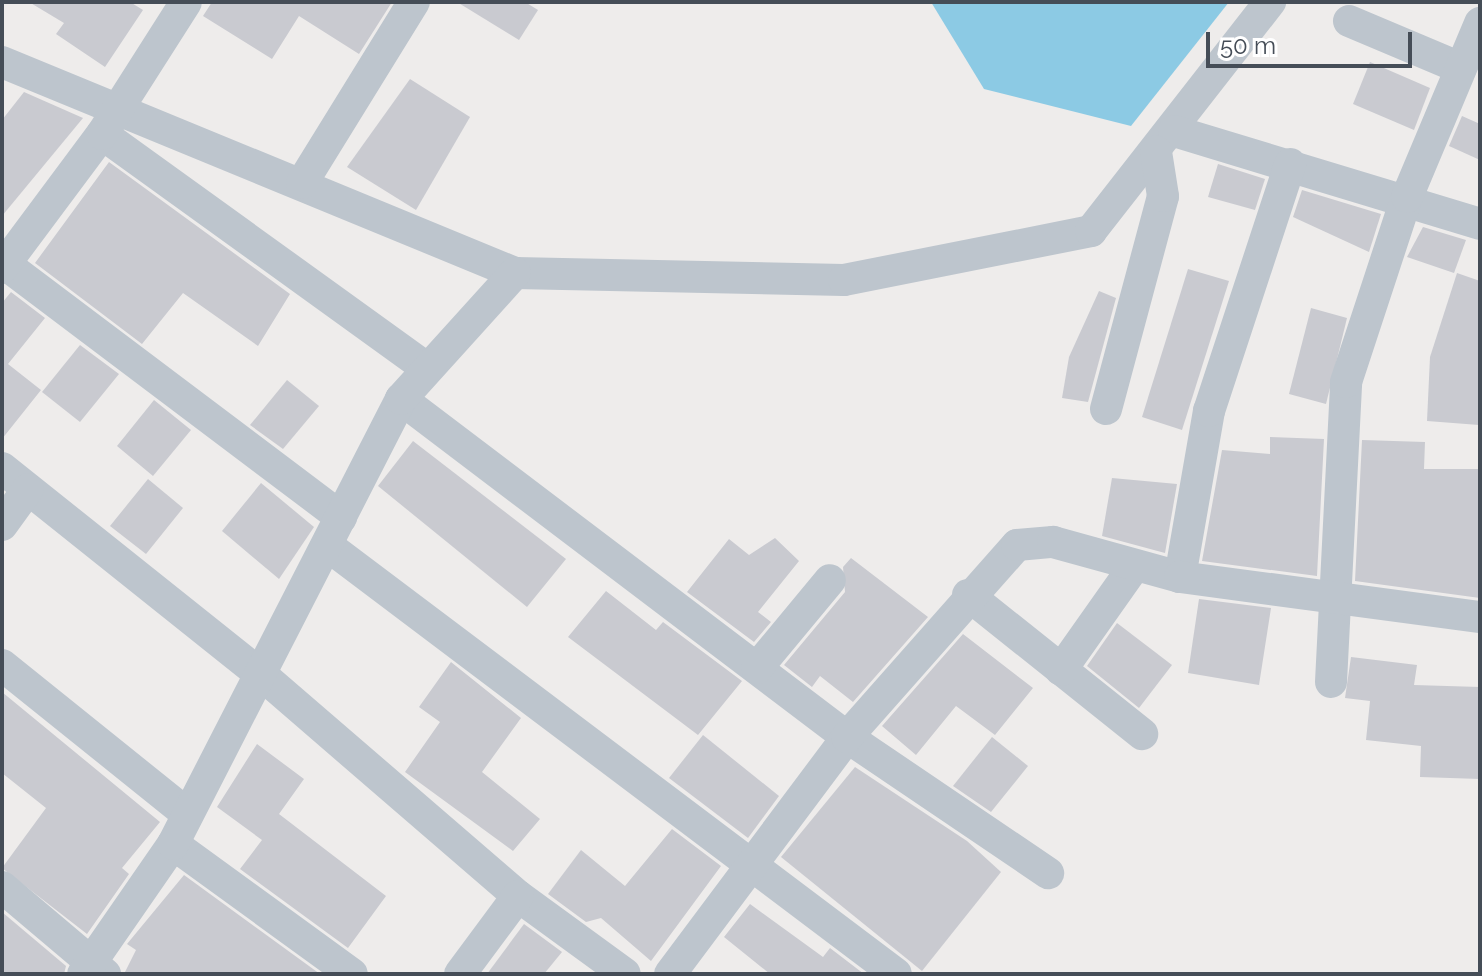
<!DOCTYPE html>
<html>
<head>
<meta charset="utf-8">
<style>
	body { margin:0 }
	#map { position:relative; width:1482px; height:976px; overflow:hidden; background:#eeeceb; font-family:Raleway,sans-serif }
	div>[style] { position:absolute }
	[style*='--x'] { left:calc(var(--x)*1px); top:calc(var(--y)*1px); width:calc(var(--w)*1px); rotate:calc(var(--a)*1deg) }
	.water>* { inset:0; background:#8ccae4 }
	.building>* { inset:0; background:#c9cad0 }
	.street>* { height:32px; margin:-16px; padding:0 16px; transform-origin:16px; border-radius:16px; background:#bdc5cd }
	span { translate:-50% -50%; white-space:nowrap; text-align:center; line-height:1.15; -webkit-text-stroke:8px #fff; paint-order:stroke }
	.frame { position:absolute; inset:0; border:4px solid #454d57; pointer-events:none }
	.scale { position:absolute; left:1206px; top:32px; width:206px; height:36px; box-sizing:border-box; border:4px solid #454d57; border-top:0; padding-left:10px; font-size:24px; line-height:28px; white-space:nowrap; color:#454d57; -webkit-text-stroke:6px #fff; paint-order:stroke }
</style>
</head>
<body>
<div id="map">
	<div class="water">
		<div style="clip-path:polygon(931px 2px,1229px 2px,1131px 126px,984px 89px)"></div>
	</div>
	<div class="building">
		<div style="clip-path:polygon(29px 2px,130px 2px,143px 10px,105px 67px,56px 34px,64px 23px)"></div>
		<div style="clip-path:polygon(212px 2px,392px 2px,359px 54px,299px 16px,272px 59px,203px 16px)"></div>
		<div style="clip-path:polygon(457px 2px,525px 2px,538px 10px,519px 40px)"></div>
		<div style="clip-path:polygon(1370px 62px,1430px 88px,1414px 130px,1353px 104px)"></div>
		<div style="clip-path:polygon(410px 79px,470px 117px,416px 210px,347px 167px)"></div>
		<div style="clip-path:polygon(24px 92px,83px 118px,2px 216px,2px 120px)"></div>
		<div style="clip-path:polygon(1462px 116px,1480px 124px,1480px 160px,1449px 146px)"></div>
		<div style="clip-path:polygon(109px 162px,290px 294px,258px 346px,183px 293px,142px 344px,35px 263px)"></div>
		<div style="clip-path:polygon(1218px 164px,1265px 179px,1255px 210px,1208px 197px)"></div>
		<div style="clip-path:polygon(1302px 190px,1381px 214px,1369px 252px,1293px 217px)"></div>
		<div style="clip-path:polygon(1423px 227px,1466px 240px,1454px 273px,1407px 257px)"></div>
		<div style="clip-path:polygon(1188px 269px,1229px 281px,1182px 430px,1142px 417px)"></div>
		<div style="clip-path:polygon(1457px 273px,1480px 281px,1479px 425px,1427px 421px,1430px 357px)"></div>
		<div style="clip-path:polygon(1099px 291px,1116px 298px,1088px 402px,1062px 398px,1069px 357px)"></div>
		<div style="clip-path:polygon(11px 292px,45px 318px,8px 364px,41px 390px,2px 439px,2px 303px)"></div>
		<div style="clip-path:polygon(1311px 308px,1347px 318px,1326px 404px,1289px 394px)"></div>
		<div style="clip-path:polygon(80px 345px,119px 374px,80px 422px,42px 392px)"></div>
		<div style="clip-path:polygon(287px 380px,319px 406px,283px 449px,250px 425px)"></div>
		<div style="clip-path:polygon(154px 400px,191px 430px,153px 476px,117px 446px)"></div>
		<div style="clip-path:polygon(1270px 437px,1324px 439px,1317px 576px,1202px 561px,1222px 450px,1270px 454px)"></div>
		<div style="clip-path:polygon(1362px 440px,1425px 442px,1424px 469px,1479px 469px,1480px 598px,1355px 581px)"></div>
		<div style="clip-path:polygon(413px 441px,566px 559px,527px 607px,378px 486px)"></div>
		<div style="clip-path:polygon(1112px 478px,1177px 484px,1165px 553px,1102px 536px)"></div>
		<div style="clip-path:polygon(148px 479px,183px 508px,146px 554px,110px 526px)"></div>
		<div style="clip-path:polygon(261px 483px,314px 527px,279px 579px,222px 531px)"></div>
		<div style="clip-path:polygon(775px 538px,799px 561px,758px 612px,771px 622px,754px 642px,687px 592px,729px 539px,749px 555px)"></div>
		<div style="clip-path:polygon(851px 558px,928px 617px,853px 702px,820px 676px,812px 687px,784px 665px,845px 592px,843px 567px)"></div>
		<div style="clip-path:polygon(606px 591px,656px 630px,663px 622px,742px 681px,698px 735px,568px 637px)"></div>
		<div style="clip-path:polygon(1199px 599px,1271px 608px,1259px 685px,1188px 673px)"></div>
		<div style="clip-path:polygon(1117px 623px,1172px 665px,1139px 708px,1087px 666px)"></div>
		<div style="clip-path:polygon(963px 634px,1033px 688px,995px 735px,956px 706px,916px 755px,882px 726px)"></div>
		<div style="clip-path:polygon(1351px 657px,1417px 665px,1414px 685px,1480px 687px,1480px 779px,1420px 777px,1421px 746px,1366px 740px,1370px 701px,1345px 698px)"></div>
		<div style="clip-path:polygon(451px 662px,521px 718px,482px 772px,540px 819px,513px 851px,405px 772px,440px 722px,419px 707px)"></div>
		<div style="clip-path:polygon(2px 692px,160px 822px,122px 868px,129px 874px,87px 934px,2px 868px,46px 808px,2px 773px)"></div>
		<div style="clip-path:polygon(703px 735px,779px 796px,748px 838px,669px 778px)"></div>
		<div style="clip-path:polygon(992px 737px,1028px 766px,991px 812px,953px 786px)"></div>
		<div style="clip-path:polygon(257px 744px,304px 779px,279px 814px,386px 896px,348px 948px,240px 869px,262px 840px,217px 807px)"></div>
		<div style="clip-path:polygon(855px 767px,967px 841px,1001px 872px,922px 971px,781px 857px)"></div>
		<div style="clip-path:polygon(672px 829px,721px 866px,651px 961px,601px 918px,586px 922px,548px 894px,581px 850px,625px 886px)"></div>
		<div style="clip-path:polygon(184px 875px,320px 974px,124px 974px,136px 950px,127px 944px)"></div>
		<div style="clip-path:polygon(750px 904px,823px 957px,830px 948px,864px 974px,770px 974px,724px 937px)"></div>
		<div style="clip-path:polygon(2px 912px,66px 966px,64px 974px,2px 974px)"></div>
		<div style="clip-path:polygon(524px 924px,562px 952px,544px 974px,487px 974px)"></div>
	</div>
	<div class="street">
		<div style="--x:1349;--y:21;--w:121;--a:22.8"></div>
		<div style="--x:2;--y:62;--w:555;--a:22.36"></div>
		<div style="--x:515;--y:273;--w:329;--a:1.2"></div>
		<div style="--x:844;--y:280;--w:252;--a:-11.2"></div>
		<div style="--x:1091;--y:231;--w:291;--a:-52"></div>
		<div style="--x:1174;--y:131;--w:320;--a:16.9"></div>
		<div style="--x:102;--y:134;--w:400;--a:35.8"></div>
		<div style="--x:302;--y:183;--w:213;--a:-58.3"></div>
		<div style="--x:5;--y:264;--w:421;--a:37"></div>
		<div style="--x:2;--y:268;--w:167;--a:-53.3"></div>
		<div style="--x:102;--y:134;--w:156;--a:-57.5"></div>
		<div style="--x:401;--y:399;--w:560;--a:37.16"></div>
		<div style="--x:847;--y:737;--w:243;--a:34.1"></div>
		<div style="--x:1106;--y:409;--w:220;--a:-75"></div>
		<div style="--x:1163;--y:196;--w:45;--a:-99"></div>
		<div style="--x:2;--y:468;--w:334;--a:38.6"></div>
		<div style="--x:263;--y:676;--w:337;--a:40.8"></div>
		<div style="--x:518;--y:896;--w:132;--a:36.1"></div>
		<div style="--x:2;--y:525;--w:44;--a:-54.2"></div>
		<div style="--x:328;--y:546;--w:711;--a:37"></div>
		<div style="--x:1180;--y:577;--w:169;--a:-80.1"></div>
		<div style="--x:1209;--y:411;--w:260;--a:-71.8"></div>
		<div style="--x:968;--y:595;--w:223;--a:38.6"></div>
		<div style="--x:2;--y:665;--w:235;--a:38.8"></div>
		<div style="--x:757;--y:668;--w:114;--a:-50.3"></div>
		<div style="--x:1061;--y:670;--w:128;--a:-54.8"></div>
		<div style="--x:1331;--y:682;--w:300;--a:-87.1"></div>
		<div style="--x:1346;--y:382;--w:195;--a:-71.8"></div>
		<div style="--x:1407;--y:197;--w:189;--a:-67.2"></div>
		<div style="--x:173;--y:844;--w:221;--a:36"></div>
		<div style="--x:2;--y:887;--w:135;--a:40.2"></div>
		<div style="--x:83;--y:974;--w:158;--a:-55.3"></div>
		<div style="--x:173;--y:844;--w:500;--a:-62.87"></div>
		<div style="--x:401;--y:399;--w:170;--a:-47.9"></div>
		<div style="--x:460;--y:974;--w:97;--a:-53.4"></div>
		<div style="--x:670;--y:974;--w:296;--a:-53.2"></div>
		<div style="--x:847;--y:737;--w:256;--a:-48.5"></div>
		<div style="--x:1017;--y:545;--w:36;--a:-5"></div>
		<div style="--x:1053;--y:542;--w:132;--a:15.4"></div>
		<div style="--x:1180;--y:577;--w:303;--a:7.6"></div>
	</div>
	<div class="frame"></div>
	<div class="scale">50 m</div>
</div>
</body>
</html>
